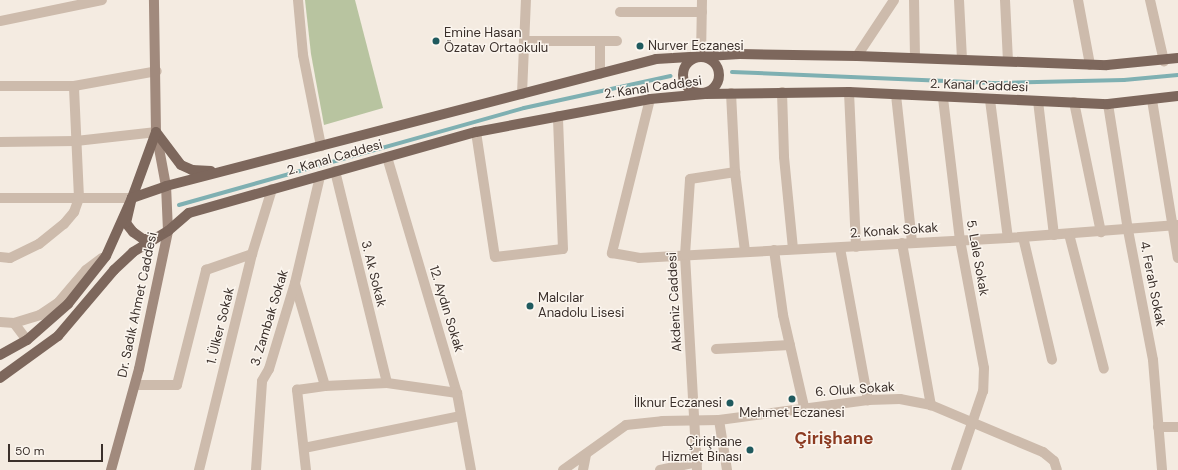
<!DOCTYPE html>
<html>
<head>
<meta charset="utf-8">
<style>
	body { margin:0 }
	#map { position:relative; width:1178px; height:470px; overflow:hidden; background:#f4ebe1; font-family:"DM Sans",sans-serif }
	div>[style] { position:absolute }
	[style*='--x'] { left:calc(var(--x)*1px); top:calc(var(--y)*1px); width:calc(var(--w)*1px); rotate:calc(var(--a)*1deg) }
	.green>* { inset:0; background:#b8c4a0 }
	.stream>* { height:4px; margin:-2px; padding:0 2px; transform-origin:2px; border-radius:2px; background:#7fb0b2 }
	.minor>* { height:10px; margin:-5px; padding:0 5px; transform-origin:5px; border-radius:5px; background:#cdbbac }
	.secondary>* { height:10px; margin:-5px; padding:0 5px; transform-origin:5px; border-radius:5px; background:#a18a7d }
	.primary>* { height:10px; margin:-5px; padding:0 5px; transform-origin:5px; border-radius:5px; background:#7d675c }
	.primary>.ring { margin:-5px; padding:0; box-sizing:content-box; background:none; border:10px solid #7d675c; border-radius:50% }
	.dots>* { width:11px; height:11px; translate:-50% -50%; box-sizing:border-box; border:2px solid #fbf5ee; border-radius:50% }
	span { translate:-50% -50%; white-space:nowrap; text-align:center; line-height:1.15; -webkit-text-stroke:3px #fbf5ee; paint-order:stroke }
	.poi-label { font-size:13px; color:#3b302b }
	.left { translate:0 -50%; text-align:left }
	.right { translate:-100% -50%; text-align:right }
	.street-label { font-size:13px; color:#3b302b }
	.district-label { font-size:17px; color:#8c3b22; font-weight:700 }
	.scale { position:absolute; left:8px; top:444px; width:95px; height:18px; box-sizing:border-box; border:2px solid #3b302b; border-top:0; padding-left:5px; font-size:12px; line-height:14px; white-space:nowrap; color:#3b302b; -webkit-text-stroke:3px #fbf5ee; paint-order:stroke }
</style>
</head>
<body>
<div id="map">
	<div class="green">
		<div style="clip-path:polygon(305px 0,355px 0,383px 108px,324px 125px,311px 54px)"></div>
	</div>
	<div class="stream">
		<div style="--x:732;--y:72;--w:267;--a:2.4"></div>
		<div style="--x:999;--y:83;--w:125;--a:-1.4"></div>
		<div style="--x:1124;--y:80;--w:54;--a:-5.3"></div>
		<div style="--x:179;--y:205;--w:358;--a:-15.7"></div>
		<div style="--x:524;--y:108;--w:150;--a:-12.3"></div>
	</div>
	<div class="minor">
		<div style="--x:298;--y:0;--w:55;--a:84.8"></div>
		<div style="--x:303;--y:55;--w:93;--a:78.8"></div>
		<div style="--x:914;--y:0;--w:57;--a:89"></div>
		<div style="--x:959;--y:0;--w:60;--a:87.1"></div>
		<div style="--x:1005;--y:0;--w:61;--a:87.2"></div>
		<div style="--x:1078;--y:0;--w:66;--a:79.5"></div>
		<div style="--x:1150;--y:0;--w:63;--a:77.1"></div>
		<div style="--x:620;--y:12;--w:82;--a:0"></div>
		<div style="--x:0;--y:21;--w:104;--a:-11.6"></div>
		<div style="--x:524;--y:41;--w:93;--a:0"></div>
		<div style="--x:600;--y:41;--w:33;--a:90"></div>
		<div style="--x:857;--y:56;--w:67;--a:-56.5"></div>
		<div style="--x:701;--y:57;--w:57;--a:-89"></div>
		<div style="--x:0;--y:86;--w:74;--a:0"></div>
		<div style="--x:74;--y:86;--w:84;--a:-10.2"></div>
		<div style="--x:782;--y:92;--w:65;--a:88.2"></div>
		<div style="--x:784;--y:157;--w:92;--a:84.4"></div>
		<div style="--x:849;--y:92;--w:155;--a:87.4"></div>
		<div style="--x:731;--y:93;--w:79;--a:87.1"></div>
		<div style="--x:735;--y:172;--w:80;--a:82.8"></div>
		<div style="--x:522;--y:94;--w:94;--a:-87.6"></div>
		<div style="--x:896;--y:95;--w:148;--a:83.8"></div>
		<div style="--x:943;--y:98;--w:143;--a:83.2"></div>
		<div style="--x:960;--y:240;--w:130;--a:79.4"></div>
		<div style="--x:984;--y:368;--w:23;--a:92"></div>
		<div style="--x:983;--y:391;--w:83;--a:108.9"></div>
		<div style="--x:650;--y:99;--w:159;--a:103.9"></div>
		<div style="--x:612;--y:253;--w:27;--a:10"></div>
		<div style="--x:639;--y:258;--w:370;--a:-3.1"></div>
		<div style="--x:1008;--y:238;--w:170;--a:-4.4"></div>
		<div style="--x:990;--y:100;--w:139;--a:82.6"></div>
		<div style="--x:1152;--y:100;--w:160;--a:80.7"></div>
		<div style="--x:1038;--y:101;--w:135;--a:83.2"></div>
		<div style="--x:1074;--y:102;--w:133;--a:78.3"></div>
		<div style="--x:1108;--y:104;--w:128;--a:81"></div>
		<div style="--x:1128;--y:230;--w:132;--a:79.1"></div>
		<div style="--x:1153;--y:360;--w:110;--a:85.3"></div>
		<div style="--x:476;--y:132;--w:126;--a:81.4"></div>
		<div style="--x:495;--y:257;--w:68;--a:-6.7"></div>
		<div style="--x:563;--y:249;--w:133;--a:-92.2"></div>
		<div style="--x:0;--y:142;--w:76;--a:-0.8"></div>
		<div style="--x:76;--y:141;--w:81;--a:-6.4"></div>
		<div style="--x:387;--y:157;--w:246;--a:73.5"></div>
		<div style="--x:457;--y:393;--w:78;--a:79.7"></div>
		<div style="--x:335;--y:171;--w:218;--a:76.2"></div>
		<div style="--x:0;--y:198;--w:132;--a:0"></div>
		<div style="--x:1069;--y:234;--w:139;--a:75.5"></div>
		<div style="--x:1023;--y:237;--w:126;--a:76.7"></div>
		<div style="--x:902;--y:243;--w:165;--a:79.9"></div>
		<div style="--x:840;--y:248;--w:155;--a:79.6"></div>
		<div style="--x:774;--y:250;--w:66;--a:82.1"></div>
		<div style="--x:783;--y:315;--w:94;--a:77.1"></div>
		<div style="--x:0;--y:257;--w:10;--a:6"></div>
		<div style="--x:10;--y:258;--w:32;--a:-26"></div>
		<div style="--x:39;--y:244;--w:32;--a:-39"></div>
		<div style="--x:64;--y:224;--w:16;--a:-50"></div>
		<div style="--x:74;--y:212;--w:15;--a:-70"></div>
		<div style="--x:79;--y:198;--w:112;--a:-92.6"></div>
		<div style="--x:295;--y:284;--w:106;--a:73.6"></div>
		<div style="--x:0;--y:322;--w:14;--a:4"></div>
		<div style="--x:14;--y:323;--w:27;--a:-17"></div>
		<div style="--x:40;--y:315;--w:22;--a:-34"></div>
		<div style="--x:58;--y:303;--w:43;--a:-49.7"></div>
		<div style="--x:86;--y:270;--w:20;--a:-37"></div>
		<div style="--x:14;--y:323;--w:21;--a:53"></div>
		<div style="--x:716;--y:349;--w:74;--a:-3.1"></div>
		<div style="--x:135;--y:385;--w:42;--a:0"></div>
		<div style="--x:177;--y:385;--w:119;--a:-75.8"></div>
		<div style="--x:206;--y:270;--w:49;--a:-19.2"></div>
		<div style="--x:719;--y:420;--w:51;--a:80.9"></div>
		<div style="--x:1158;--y:427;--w:20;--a:0"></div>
		<div style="--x:304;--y:448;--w:159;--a:-11.6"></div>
		<div style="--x:199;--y:470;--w:222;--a:-76.2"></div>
		<div style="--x:252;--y:254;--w:68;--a:-72.9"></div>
		<div style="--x:256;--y:470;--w:89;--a:-86.1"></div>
		<div style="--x:262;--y:381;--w:14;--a:-60"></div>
		<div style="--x:269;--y:369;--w:90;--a:-73.2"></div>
		<div style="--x:295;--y:283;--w:110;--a:-76.8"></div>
		<div style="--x:306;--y:470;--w:81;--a:-96.4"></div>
		<div style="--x:297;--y:390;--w:28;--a:-8"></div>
		<div style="--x:325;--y:386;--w:62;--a:-2.8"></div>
		<div style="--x:387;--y:383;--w:71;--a:8.1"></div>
		<div style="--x:563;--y:470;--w:77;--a:-35.5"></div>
		<div style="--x:626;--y:425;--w:36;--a:-6"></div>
		<div style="--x:662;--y:421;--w:57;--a:-1"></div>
		<div style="--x:719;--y:420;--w:150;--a:-7.6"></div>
		<div style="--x:868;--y:400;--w:32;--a:-2"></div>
		<div style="--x:900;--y:399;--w:32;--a:11"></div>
		<div style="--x:931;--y:405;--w:121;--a:22.8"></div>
		<div style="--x:1043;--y:452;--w:14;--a:39"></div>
		<div style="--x:1054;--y:461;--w:9;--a:72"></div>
		<div style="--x:583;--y:470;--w:16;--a:-79"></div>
		<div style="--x:660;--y:470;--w:38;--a:-12"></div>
		<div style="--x:697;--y:470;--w:215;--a:-93.2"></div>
		<div style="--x:685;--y:255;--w:76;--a:-86.2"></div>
		<div style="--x:690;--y:179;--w:46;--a:-8.8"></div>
	</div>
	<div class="secondary">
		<div style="--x:111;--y:470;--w:105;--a:-74.5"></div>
		<div style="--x:139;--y:369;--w:141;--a:-78.1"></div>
		<div style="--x:168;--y:231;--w:45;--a:-92.5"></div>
		<div style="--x:166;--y:186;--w:55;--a:-100.5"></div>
		<div style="--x:156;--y:132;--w:132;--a:-90.9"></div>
	</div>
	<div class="primary">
		<div class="ring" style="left:683px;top:57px;width:26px;height:26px"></div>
		<div style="--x:156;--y:132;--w:41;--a:52.9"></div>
		<div style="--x:181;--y:165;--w:12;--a:24"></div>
		<div style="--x:192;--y:170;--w:19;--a:3"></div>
		<div style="--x:154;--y:239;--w:11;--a:180"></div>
		<div style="--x:143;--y:239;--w:12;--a:-145"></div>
		<div style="--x:133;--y:232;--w:11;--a:-128"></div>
		<div style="--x:126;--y:223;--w:26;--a:-77"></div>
		<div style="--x:132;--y:198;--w:70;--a:-70"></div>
		<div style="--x:0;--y:355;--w:31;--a:-29"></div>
		<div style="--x:27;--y:340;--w:55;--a:-41.3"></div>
		<div style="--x:68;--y:304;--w:61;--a:-51.6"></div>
		<div style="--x:106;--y:256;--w:64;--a:-65.9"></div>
		<div style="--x:132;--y:198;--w:36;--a:-19"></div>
		<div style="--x:166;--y:186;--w:506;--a:-14.53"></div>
		<div style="--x:656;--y:59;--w:84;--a:-3.4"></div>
		<div style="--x:740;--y:54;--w:117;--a:1"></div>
		<div style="--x:857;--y:56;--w:250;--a:2.1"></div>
		<div style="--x:1107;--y:65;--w:71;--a:-5.6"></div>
		<div style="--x:0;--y:378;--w:72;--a:-35.9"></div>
		<div style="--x:58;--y:336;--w:87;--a:-49.7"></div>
		<div style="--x:114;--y:270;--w:26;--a:-43"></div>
		<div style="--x:133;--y:252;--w:41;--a:-31"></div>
		<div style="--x:168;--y:231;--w:28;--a:-41"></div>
		<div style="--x:189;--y:213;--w:298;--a:-15.8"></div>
		<div style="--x:476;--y:132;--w:177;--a:-10.7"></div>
		<div style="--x:650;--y:99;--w:55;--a:-5.2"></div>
		<div style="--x:705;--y:94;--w:144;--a:-0.8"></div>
		<div style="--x:849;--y:92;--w:259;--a:2.7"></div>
		<div style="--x:1108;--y:104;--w:70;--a:-6.5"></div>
	</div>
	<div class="dots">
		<div style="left:436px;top:41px;background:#1f5a5e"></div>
		<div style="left:640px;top:46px;background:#1f5a5e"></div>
		<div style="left:530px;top:306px;background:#1f5a5e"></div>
		<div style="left:792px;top:399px;background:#1f5a5e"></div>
		<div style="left:730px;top:403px;background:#1f5a5e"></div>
		<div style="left:750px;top:450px;background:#1f5a5e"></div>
	</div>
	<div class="poi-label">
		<span class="left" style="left:444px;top:41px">Emine Hasan<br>Özatav Ortaokulu</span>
		<span class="left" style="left:648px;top:46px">Nurver Eczanesi</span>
		<span class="left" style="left:538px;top:306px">Malcılar<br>Anadolu Lisesi</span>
		<span class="right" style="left:722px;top:403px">İlknur Eczanesi</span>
		<span style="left:792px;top:413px">Mehmet Eczanesi</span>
		<span class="right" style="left:742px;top:450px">Çirişhane<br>Hizmet Binası</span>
	</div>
	<div class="street-label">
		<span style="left:979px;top:86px;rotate:2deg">2. Kanal Caddesi</span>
		<span style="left:653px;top:88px;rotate:-8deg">2. Kanal Caddesi</span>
		<span style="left:335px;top:158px;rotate:-16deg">2. Kanal Caddesi</span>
		<span style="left:894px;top:231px;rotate:-4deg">2. Konak Sokak</span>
		<span style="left:977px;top:258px;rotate:80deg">5. Lale Sokak</span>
		<span style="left:373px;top:274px;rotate:76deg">3. Ak Sokak</span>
		<span style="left:1152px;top:284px;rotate:79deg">4. Ferah Sokak</span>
		<span style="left:675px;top:302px;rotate:-93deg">Akdeniz Caddesi</span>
		<span style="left:138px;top:305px;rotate:-78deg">Dr. Sadık Ahmet Caddesi</span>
		<span style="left:446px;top:309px;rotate:73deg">12. Aydın Sokak</span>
		<span style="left:270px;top:318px;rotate:-73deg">3. Zambak Sokak</span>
		<span style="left:221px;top:326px;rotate:-76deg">1. Ülker Sokak</span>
		<span style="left:855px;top:390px;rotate:-4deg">6. Oluk Sokak</span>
	</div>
	<div class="district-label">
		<span style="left:834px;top:439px">Çirişhane</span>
	</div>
	<div class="scale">50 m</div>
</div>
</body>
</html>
